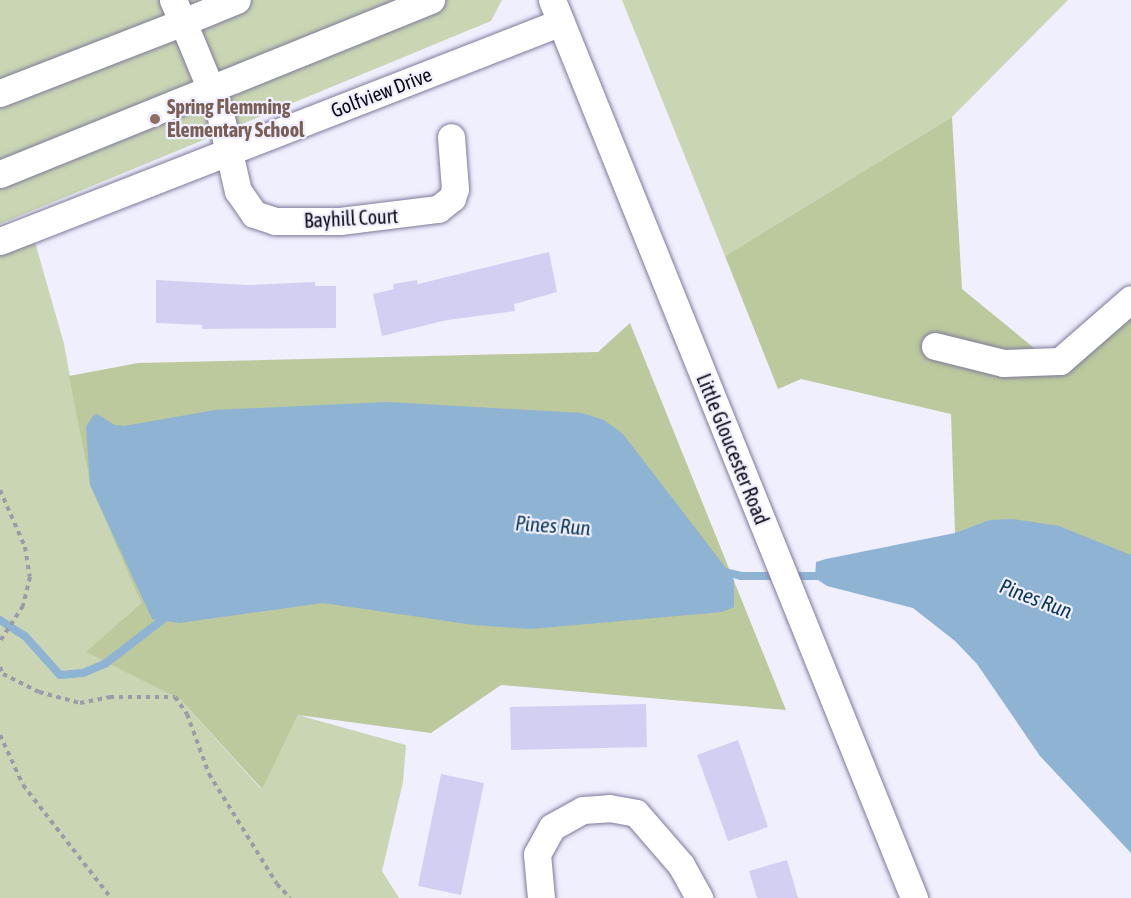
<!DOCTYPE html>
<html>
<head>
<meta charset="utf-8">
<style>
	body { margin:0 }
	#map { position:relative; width:1131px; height:898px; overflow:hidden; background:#f0effe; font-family:"Asap Condensed",sans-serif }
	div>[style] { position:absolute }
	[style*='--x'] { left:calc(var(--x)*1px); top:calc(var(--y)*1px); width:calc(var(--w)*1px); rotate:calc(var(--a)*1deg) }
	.green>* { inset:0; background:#cad5b3 }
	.forest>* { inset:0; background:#bbc99d }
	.water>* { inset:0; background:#8eb3d3 }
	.stream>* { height:8px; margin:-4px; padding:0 4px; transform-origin:4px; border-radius:4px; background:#8eb3d3 }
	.building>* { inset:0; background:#d3cff3 }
	.path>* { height:4px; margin-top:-2px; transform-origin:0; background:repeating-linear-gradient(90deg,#9c9ba9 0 4.5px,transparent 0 9px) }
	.roads { filter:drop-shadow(0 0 2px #7e7a9b) drop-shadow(0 0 2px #7e7a9b) }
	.minor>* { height:27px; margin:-13.5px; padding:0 13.5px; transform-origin:13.5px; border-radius:13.5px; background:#fff }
	.dots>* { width:16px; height:16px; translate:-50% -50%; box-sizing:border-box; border:3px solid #f0effe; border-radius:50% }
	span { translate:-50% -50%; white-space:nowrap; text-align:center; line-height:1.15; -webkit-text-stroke:4.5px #f0effe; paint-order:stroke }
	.street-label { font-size:20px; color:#0b0915 }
	.education-label { font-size:20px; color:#785e54; font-weight:700 }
	.left { translate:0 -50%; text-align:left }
	.water-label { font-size:21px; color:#0c3858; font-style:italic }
</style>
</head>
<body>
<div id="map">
	<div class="green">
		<div style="clip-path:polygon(0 0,502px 0,491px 21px,0 224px)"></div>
		<div style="clip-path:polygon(622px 0,1068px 0,952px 117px,725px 256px)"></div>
		<div style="clip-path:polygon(31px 228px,64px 344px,88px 474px,141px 603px,87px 652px,181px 700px,261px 789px,298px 715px,406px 745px,403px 782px,382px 871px,399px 898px,0 898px,0 241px)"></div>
	</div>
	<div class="forest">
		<div style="clip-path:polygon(952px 117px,962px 289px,1050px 361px,1131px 290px,1131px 568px,955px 533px,951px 414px,801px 379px,778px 389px,725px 256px)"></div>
		<div style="clip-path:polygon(630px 323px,786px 710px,501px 685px,431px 733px,298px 715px,262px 789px,181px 700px,86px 652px,141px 603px,90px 484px,69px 376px,138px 363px,598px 352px)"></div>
	</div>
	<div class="water">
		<div style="clip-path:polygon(387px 402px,582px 413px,604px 420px,623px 434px,726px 568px,734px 580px,734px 607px,722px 612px,531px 629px,474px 625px,323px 603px,179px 623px,152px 619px,90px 485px,86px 427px,92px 417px,97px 414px,115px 425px,124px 426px,215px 410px)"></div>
		<div style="clip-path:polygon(1013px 519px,1059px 526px,1131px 555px,1131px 853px,1040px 756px,977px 664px,955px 641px,913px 608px,827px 586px,815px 578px,816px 562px,826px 559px,955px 533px,990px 520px)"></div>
	</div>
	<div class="stream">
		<div style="--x:720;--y:571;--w:22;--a:13"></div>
		<div style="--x:741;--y:576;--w:84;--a:0"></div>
		<div style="--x:0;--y:620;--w:30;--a:33"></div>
		<div style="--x:25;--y:636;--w:52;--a:48.1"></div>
		<div style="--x:60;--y:675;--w:23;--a:-5"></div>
		<div style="--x:83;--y:673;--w:25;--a:-23"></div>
		<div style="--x:106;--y:663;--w:76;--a:-37.5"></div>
	</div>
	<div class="building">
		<div style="clip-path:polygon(549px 252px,557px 292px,514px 304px,515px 311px,447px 320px,382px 336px,373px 294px,394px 289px,393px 284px,417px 280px,418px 284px)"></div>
		<div style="clip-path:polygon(156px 280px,248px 285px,315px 282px,315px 286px,336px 286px,336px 328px,202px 329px,202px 325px,156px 323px)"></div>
		<div style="clip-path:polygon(646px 704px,647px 747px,511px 750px,510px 707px)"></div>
		<div style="clip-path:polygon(738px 740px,768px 827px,728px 841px,697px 755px)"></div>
		<div style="clip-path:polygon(441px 774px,484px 783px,461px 895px,418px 886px)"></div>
		<div style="clip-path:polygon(787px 860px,798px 898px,757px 898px,749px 871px)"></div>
	</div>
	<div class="path">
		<div style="--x:0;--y:490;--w:62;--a:66.3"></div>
		<div style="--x:25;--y:547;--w:30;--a:81"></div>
		<div style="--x:30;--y:577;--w:30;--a:104"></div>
		<div style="--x:23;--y:606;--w:42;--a:123.3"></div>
		<div style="--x:0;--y:667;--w:8;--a:67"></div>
		<div style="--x:3;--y:674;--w:40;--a:26.6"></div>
		<div style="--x:39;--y:692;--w:42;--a:15"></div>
		<div style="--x:80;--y:703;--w:31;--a:-11"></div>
		<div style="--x:110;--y:697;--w:65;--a:0"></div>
		<div style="--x:175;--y:697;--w:21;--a:55"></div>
		<div style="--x:187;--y:714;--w:64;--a:69.9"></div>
		<div style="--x:209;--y:774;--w:129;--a:58.3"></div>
		<div style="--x:277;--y:884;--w:19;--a:47"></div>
		<div style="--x:0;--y:735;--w:55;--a:65.3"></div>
		<div style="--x:23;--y:785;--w:143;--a:52.1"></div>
	</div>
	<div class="roads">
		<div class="minor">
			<div style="--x:173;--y:0;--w:24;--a:66"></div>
			<div style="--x:183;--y:22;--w:58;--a:-22.2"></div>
			<div style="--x:552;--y:0;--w:968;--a:68.04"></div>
			<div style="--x:0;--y:93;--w:196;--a:-21.2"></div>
			<div style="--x:183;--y:22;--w:94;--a:67.5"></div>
			<div style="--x:219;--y:109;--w:84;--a:77"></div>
			<div style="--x:238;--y:191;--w:28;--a:55"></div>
			<div style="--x:254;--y:214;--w:22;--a:18"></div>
			<div style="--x:275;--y:221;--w:65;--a:0"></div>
			<div style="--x:340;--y:221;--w:99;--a:-7"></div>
			<div style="--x:438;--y:209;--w:18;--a:-38"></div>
			<div style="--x:452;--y:198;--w:9;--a:-72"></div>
			<div style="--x:455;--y:189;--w:52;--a:-94.4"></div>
			<div style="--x:0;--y:174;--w:465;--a:-22"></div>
			<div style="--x:0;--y:241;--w:602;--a:-21.32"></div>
			<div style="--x:935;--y:346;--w:70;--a:14"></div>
			<div style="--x:1003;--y:363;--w:57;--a:-2"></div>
			<div style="--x:1060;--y:361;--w:94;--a:-41.1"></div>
			<div style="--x:541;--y:898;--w:44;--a:-95.2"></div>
			<div style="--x:537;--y:854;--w:31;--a:-61"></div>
			<div style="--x:552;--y:827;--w:35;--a:-29"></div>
			<div style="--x:583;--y:810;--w:26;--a:-4"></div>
			<div style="--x:609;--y:808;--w:27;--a:10"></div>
			<div style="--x:636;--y:813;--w:69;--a:49.1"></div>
			<div style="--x:681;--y:865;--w:38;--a:61"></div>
		</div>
	</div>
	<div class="dots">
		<div style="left:155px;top:119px;background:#8d6e63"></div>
	</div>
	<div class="street-label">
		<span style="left:381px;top:92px;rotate:-21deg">Golfview Drive</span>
		<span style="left:351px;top:218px;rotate:-3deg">Bayhill Court</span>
		<span style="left:733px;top:449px;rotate:68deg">Little Gloucester Road</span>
	</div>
	<div class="education-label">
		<span class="left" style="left:167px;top:118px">Spring Flemming<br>Elementary School</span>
	</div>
	<div class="water-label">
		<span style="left:553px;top:525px;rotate:4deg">Pines Run</span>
		<span style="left:1036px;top:598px;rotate:21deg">Pines Run</span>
	</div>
</div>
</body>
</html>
